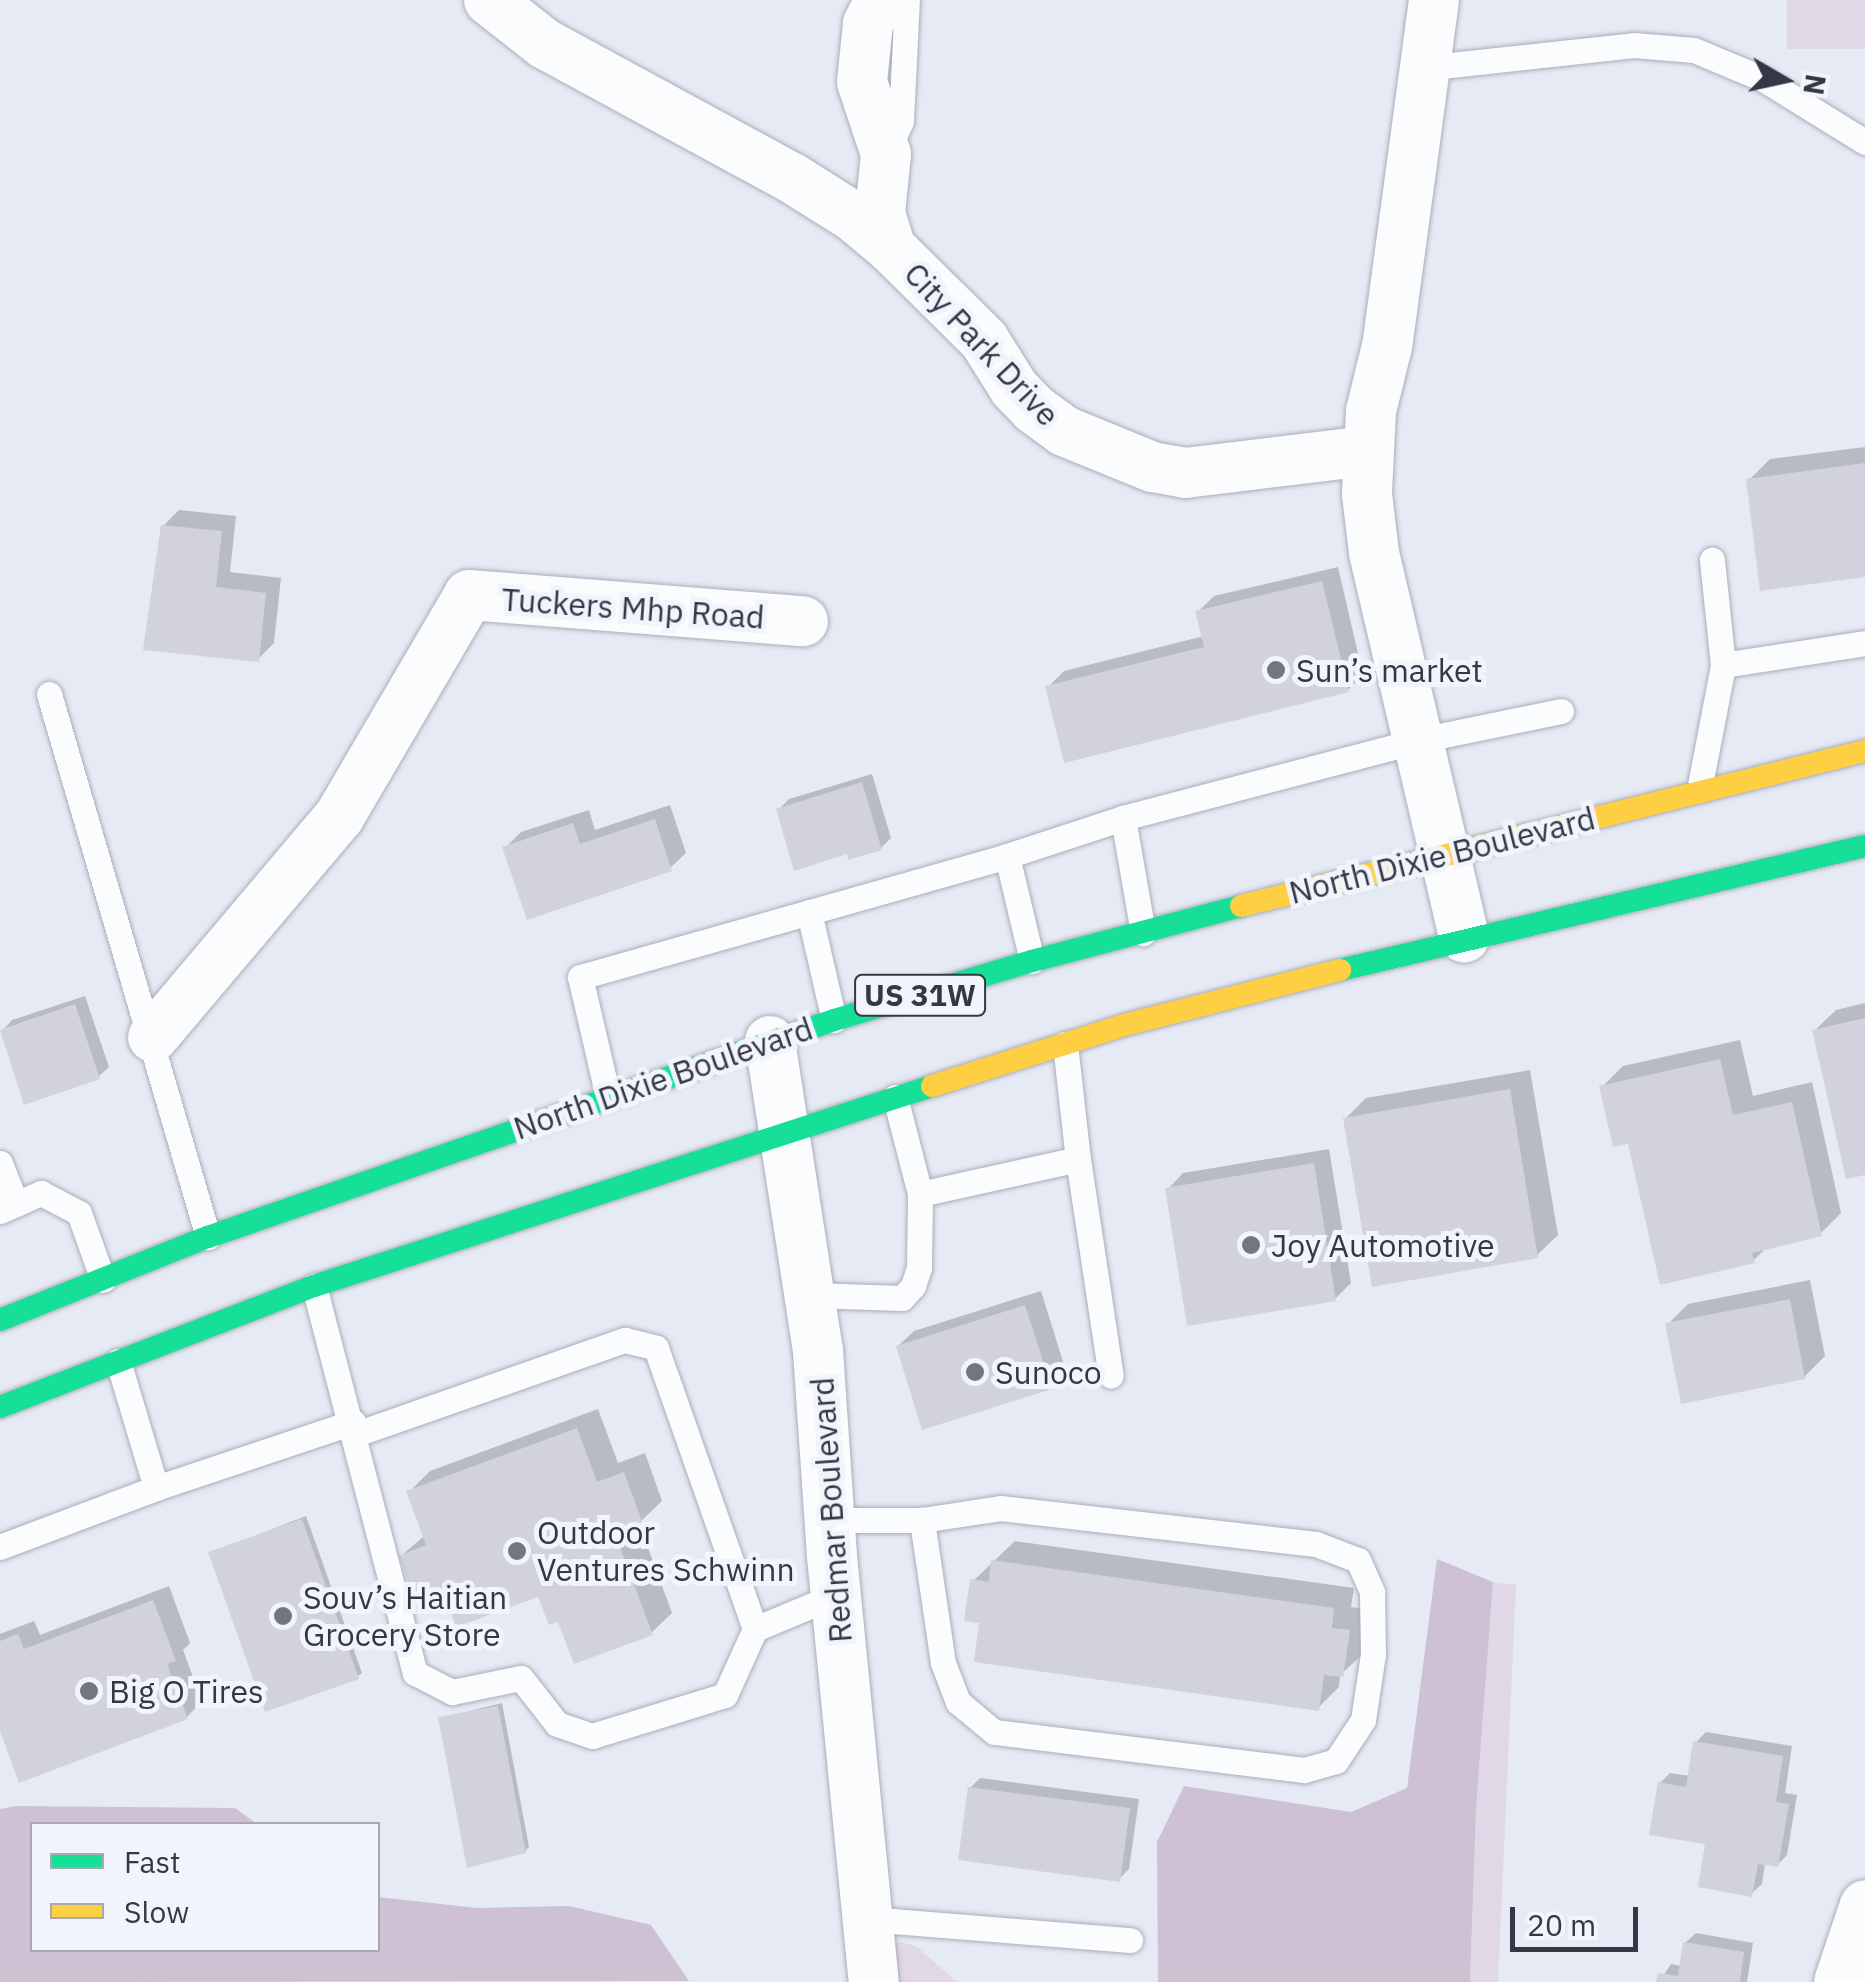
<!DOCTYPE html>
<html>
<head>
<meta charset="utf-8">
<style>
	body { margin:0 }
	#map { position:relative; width:1865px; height:1982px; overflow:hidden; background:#e6eaf5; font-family:"IBM Plex Sans",sans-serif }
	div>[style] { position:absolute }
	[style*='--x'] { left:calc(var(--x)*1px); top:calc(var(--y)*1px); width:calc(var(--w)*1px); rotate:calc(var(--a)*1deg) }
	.green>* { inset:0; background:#e0d8e6 }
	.forest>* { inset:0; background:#cdc1d3 }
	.shadow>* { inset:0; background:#0003 }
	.building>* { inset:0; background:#d1d2dd }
	.roads { filter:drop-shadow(0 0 2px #aaaeb8) drop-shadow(0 0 2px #aaaeb8) }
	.lane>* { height:25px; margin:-12.5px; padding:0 12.5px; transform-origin:12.5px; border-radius:12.5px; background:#fbfcfe }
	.street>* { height:50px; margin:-25px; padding:0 25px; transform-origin:25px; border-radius:25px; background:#fbfcfe }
	.fast>* { height:22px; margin:-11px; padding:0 11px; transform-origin:11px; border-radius:11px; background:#16e098 }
	.slow>* { height:22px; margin:-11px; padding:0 11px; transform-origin:11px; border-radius:11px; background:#ffcf43 }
	.dots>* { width:28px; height:28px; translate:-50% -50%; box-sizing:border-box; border:5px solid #f2f4fb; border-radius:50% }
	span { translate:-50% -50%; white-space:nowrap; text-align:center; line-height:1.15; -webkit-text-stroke:10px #f2f4fb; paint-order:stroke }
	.shield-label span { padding:2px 8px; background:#f2f4fb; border:2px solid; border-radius:8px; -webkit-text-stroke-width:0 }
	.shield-label { font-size:30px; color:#343845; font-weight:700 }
	.street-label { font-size:32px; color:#343845 }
	.poi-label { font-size:32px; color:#343845 }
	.left { translate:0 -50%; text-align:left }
	.legend { position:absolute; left:30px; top:1822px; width:350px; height:130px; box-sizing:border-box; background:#f2f4fb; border:2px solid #a6a9b2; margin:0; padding:12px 18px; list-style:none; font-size:30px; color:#343845 }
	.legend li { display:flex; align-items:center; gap:20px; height:50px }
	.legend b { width:50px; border:2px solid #a6a9b2 }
	.north { position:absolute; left:1735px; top:30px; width:100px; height:100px; -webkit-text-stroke:8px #f2f4fb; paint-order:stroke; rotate:99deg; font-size:28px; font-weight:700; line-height:40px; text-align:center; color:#343845 }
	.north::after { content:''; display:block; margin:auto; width:35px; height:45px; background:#343845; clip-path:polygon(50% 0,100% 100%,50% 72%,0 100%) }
	.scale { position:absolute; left:1510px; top:1907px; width:128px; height:45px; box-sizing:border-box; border:5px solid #343845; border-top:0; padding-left:12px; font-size:30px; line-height:35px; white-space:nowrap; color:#343845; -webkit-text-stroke:8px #f2f4fb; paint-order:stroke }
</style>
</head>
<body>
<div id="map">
	<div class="green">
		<div style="clip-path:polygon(1787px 0,1865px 0,1865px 49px,1787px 49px)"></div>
		<div style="clip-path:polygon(1493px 1582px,1516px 1585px,1498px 1982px,1470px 1982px,1476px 1809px)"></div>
		<div style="clip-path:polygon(900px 1942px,916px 1946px,957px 1982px,895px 1982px,893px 1945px)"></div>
	</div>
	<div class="forest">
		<div style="clip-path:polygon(1437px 1559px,1493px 1582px,1476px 1809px,1470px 1982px,1158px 1982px,1157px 1842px,1184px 1786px,1351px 1812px,1407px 1788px)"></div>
		<div style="clip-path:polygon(16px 1806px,235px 1808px,257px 1824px,32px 1824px,32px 1950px,378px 1950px,378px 1897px,477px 1908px,569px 1906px,651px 1925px,689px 1981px,0 1982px,0 1809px)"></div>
	</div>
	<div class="shadow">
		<div style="clip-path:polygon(1865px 447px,1865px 575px,1749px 480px,1770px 459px)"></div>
		<div style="clip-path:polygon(179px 510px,236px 516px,230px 572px,281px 578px,274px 643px,258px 659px,163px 526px)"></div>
		<div style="clip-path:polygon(1338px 567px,1363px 675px,1348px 690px,1048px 687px,1064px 671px,1204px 636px,1198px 612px,1214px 596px)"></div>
		<div style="clip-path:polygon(872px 774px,891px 838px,881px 848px,849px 851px,779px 809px,789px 799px)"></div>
		<div style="clip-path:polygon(670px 805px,686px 853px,670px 868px,505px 848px,521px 832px,589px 810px,595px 830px)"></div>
		<div style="clip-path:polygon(85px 996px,109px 1067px,98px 1077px,2px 1031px,12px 1020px)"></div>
		<div style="clip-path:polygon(1865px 1003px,1865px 1173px,1815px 1030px,1836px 1010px)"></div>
		<div style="clip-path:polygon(1740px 1040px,1753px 1096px,1812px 1082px,1841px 1213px,1820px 1234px,1768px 1246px,1753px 1261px,1630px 1141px,1602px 1087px,1623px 1066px)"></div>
		<div style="clip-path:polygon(1530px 1070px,1558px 1235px,1537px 1255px,1345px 1119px,1366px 1098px)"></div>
		<div style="clip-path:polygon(1329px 1149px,1351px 1283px,1335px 1299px,1168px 1189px,1183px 1173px)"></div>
		<div style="clip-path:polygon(1810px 1280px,1825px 1356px,1804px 1377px,1668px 1324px,1688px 1304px)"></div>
		<div style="clip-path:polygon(1041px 1291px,1066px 1371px,1050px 1387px,898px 1346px,914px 1331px)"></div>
		<div style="clip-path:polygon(598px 1409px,618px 1463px,645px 1453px,662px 1501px,639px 1523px,672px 1613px,651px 1633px,560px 1618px,540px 1594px,447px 1596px,401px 1556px,425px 1535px,409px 1492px,430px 1471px)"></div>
		<div style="clip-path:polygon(306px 1516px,362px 1673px,357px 1677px,211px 1553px)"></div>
		<div style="clip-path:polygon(1015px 1541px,1354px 1588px,1351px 1607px,1369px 1610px,1363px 1654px,1340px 1675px,1339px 1687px,1318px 1708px,982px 1621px,973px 1581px)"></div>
		<div style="clip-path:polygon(169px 1586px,190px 1643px,183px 1650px,202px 1701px,187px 1717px,0 1724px,0 1634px,34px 1621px,40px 1635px)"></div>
		<div style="clip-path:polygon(502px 1703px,529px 1847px,525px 1851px,441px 1718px)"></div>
		<div style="clip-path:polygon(1706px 1732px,1792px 1746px,1785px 1793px,1797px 1795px,1787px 1855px,1777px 1865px,1765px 1863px,1762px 1884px,1751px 1894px,1660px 1783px,1670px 1773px,1690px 1776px,1696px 1742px)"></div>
		<div style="clip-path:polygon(980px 1778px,1139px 1799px,1129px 1869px,1119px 1879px,970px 1788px)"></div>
		<div style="clip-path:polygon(1696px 1933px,1753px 1943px,1747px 1982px,1659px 1982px,1671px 1964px,1682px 1966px,1685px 1943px)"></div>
	</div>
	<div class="building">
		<div style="clip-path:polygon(1865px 463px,1865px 577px,1760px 591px,1746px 479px)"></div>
		<div style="clip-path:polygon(161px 525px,222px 531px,216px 587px,266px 593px,259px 662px,143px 650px)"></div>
		<div style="clip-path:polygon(1322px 581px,1349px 692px,1064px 763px,1045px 686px,1204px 647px,1195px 611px)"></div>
		<div style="clip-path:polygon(862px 782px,882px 850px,848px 860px,847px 854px,794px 871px,776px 809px)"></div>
		<div style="clip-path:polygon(655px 819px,672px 871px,527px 920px,502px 847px,573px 823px,580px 844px)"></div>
		<div style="clip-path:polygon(75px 1004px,100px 1079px,24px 1105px,0 1030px)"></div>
		<div style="clip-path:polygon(1865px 1018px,1865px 1175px,1846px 1179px,1812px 1030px)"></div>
		<div style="clip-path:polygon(1720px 1059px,1733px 1115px,1792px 1102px,1822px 1236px,1752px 1253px,1755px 1263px,1660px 1285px,1628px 1144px,1613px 1147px,1599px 1086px)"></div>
		<div style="clip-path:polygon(1510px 1089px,1538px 1258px,1372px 1287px,1343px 1118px)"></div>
		<div style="clip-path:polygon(1314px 1163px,1336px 1301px,1187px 1326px,1165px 1188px)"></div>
		<div style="clip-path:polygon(1790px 1299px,1805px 1379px,1681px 1404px,1665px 1323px)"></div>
		<div style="clip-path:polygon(1025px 1305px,1052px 1389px,922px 1430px,896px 1346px)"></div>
		<div style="clip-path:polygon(577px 1428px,597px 1482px,624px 1472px,643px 1524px,615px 1534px,653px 1635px,574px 1664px,558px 1622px,549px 1625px,538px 1597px,456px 1627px,446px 1599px,418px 1610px,399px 1556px,426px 1545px,406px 1491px)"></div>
		<div style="clip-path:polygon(302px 1519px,359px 1679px,265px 1712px,208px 1552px)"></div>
		<div style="clip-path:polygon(991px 1560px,1334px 1608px,1332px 1628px,1350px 1630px,1343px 1677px,1324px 1675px,1319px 1711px,974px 1662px,979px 1623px,964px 1621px,970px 1579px,989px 1582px)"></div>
		<div style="clip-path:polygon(153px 1600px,176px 1661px,167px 1664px,188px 1719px,19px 1783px,0 1731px,0 1641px,18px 1634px,24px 1649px)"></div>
		<div style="clip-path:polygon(498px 1706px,526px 1853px,467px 1868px,438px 1717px)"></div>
		<div style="clip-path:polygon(1693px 1741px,1783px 1756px,1776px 1802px,1789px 1804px,1778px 1867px,1758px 1864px,1752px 1897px,1698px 1887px,1705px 1844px,1649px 1835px,1658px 1782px,1686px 1787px)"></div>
		<div style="clip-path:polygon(968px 1787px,1130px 1808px,1120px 1882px,958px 1860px)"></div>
		<div style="clip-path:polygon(1683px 1942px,1744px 1952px,1740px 1982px,1656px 1982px,1658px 1973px,1678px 1976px)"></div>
	</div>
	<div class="roads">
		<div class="lane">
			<div style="--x:1423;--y:68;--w:212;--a:-6.2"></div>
			<div style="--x:1634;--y:45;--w:60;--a:4.8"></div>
			<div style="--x:1694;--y:50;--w:75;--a:22.8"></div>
			<div style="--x:1763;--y:79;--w:120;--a:31.7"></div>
			<div style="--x:888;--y:150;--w:32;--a:-66"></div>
			<div style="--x:901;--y:121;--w:121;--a:-87.2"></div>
			<div style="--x:1723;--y:665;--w:144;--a:-8.8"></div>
			<div style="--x:49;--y:694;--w:566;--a:73.68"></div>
			<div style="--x:1699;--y:790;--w:127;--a:-79.1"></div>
			<div style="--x:1723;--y:665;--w:106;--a:-96"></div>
			<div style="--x:1123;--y:818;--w:117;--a:80.1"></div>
			<div style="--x:1007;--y:856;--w:108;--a:76.6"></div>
			<div style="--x:809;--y:912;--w:111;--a:77"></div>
			<div style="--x:1065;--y:1044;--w:116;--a:83.6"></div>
			<div style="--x:608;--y:1097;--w:123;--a:-103.1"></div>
			<div style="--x:580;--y:977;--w:444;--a:-15.8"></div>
			<div style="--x:1007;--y:856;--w:122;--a:-18.1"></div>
			<div style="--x:1123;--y:818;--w:307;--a:-14.7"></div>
			<div style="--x:1420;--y:740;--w:144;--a:-11.6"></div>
			<div style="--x:895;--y:1097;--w:100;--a:75.5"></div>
			<div style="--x:920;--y:1194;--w:162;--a:-12.5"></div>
			<div style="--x:1078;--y:1159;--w:219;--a:81.4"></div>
			<div style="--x:0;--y:1163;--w:44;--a:68.7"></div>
			<div style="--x:0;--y:1211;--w:45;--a:-23.7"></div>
			<div style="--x:41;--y:1193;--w:43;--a:27.8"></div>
			<div style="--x:79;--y:1213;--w:71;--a:70.3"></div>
			<div style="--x:314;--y:1286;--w:400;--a:75.4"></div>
			<div style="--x:415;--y:1673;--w:42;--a:27.2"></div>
			<div style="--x:452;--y:1692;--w:70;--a:-11.5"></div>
			<div style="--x:521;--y:1678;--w:58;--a:52"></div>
			<div style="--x:557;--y:1724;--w:37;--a:19"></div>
			<div style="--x:592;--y:1736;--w:139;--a:-17.1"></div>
			<div style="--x:725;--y:1695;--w:72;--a:-65.6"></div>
			<div style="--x:755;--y:1629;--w:88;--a:-22.8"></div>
			<div style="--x:810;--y:1295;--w:92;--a:1.9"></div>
			<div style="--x:902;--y:1298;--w:16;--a:-47"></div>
			<div style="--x:913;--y:1286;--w:19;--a:-72"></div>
			<div style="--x:919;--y:1268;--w:74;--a:-89.2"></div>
			<div style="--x:118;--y:1361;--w:133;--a:73.3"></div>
			<div style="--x:156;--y:1488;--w:208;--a:-18.5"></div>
			<div style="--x:356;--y:1434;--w:285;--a:-19.3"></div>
			<div style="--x:625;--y:1340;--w:32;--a:14"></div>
			<div style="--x:656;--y:1348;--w:298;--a:70.6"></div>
			<div style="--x:830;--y:1520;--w:92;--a:0"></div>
			<div style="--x:922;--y:1520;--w:79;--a:-8.7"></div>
			<div style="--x:1000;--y:1508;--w:318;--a:6.5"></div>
			<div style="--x:1316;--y:1544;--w:45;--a:20.9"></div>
			<div style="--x:1358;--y:1560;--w:35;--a:66"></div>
			<div style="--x:1372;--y:1592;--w:62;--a:89.1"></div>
			<div style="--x:1373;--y:1654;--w:67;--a:98.6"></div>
			<div style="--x:1363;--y:1720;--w:49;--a:123.4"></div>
			<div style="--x:1336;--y:1761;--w:33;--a:164"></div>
			<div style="--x:1304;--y:1770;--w:312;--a:-173"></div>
			<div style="--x:994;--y:1732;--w:47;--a:-140.2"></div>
			<div style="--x:958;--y:1702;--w:42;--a:-111"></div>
			<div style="--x:943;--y:1663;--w:145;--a:-98.4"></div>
			<div style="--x:0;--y:1547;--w:167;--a:-20.7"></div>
			<div style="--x:868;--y:1919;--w:263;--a:4.6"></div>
		</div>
		<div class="street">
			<div style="--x:489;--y:0;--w:71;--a:38.2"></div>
			<div style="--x:545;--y:44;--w:281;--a:28.5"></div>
			<div style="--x:792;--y:178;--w:73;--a:32.2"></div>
			<div style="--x:854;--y:217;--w:48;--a:40"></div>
			<div style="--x:880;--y:0;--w:27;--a:117"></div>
			<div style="--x:868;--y:24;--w:58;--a:95.9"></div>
			<div style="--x:862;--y:82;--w:76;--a:71.6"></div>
			<div style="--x:886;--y:154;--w:59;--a:95.8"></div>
			<div style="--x:880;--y:213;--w:37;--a:73"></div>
			<div style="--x:891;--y:248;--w:131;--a:44.7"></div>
			<div style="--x:984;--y:340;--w:57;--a:58"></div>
			<div style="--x:1014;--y:388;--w:29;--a:46"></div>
			<div style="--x:1034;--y:409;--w:37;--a:36"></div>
			<div style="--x:1064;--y:431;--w:95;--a:22.2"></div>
			<div style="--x:1152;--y:467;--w:34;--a:10"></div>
			<div style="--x:1185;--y:473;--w:183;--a:-6.9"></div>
			<div style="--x:1434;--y:0;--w:349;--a:97.7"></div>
			<div style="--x:1387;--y:346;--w:67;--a:103.8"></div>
			<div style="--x:1371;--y:411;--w:83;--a:92.8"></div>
			<div style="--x:1367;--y:494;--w:59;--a:83.2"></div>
			<div style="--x:1374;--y:553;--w:395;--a:76.8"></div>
			<div style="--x:153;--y:1037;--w:288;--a:-49.8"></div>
			<div style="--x:339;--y:817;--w:257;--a:-59.6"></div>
			<div style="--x:469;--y:595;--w:335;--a:4.5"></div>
			<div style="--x:770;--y:1041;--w:314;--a:81.2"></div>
			<div style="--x:818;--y:1351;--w:205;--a:86.1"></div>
			<div style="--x:832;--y:1556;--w:428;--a:84.4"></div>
			<div style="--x:1839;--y:1982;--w:81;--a:-71.3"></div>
		</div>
		<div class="fast">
			<div style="--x:1340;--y:970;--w:539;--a:-13.29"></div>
			<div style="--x:0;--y:1320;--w:224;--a:-21.8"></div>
			<div style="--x:208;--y:1237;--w:663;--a:-19.12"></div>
			<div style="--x:834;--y:1020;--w:207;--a:-16.6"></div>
			<div style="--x:1032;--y:961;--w:216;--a:-14.7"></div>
			<div style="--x:0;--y:1407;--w:337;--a:-21.1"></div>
			<div style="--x:314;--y:1286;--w:650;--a:-17.93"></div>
		</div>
		<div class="slow">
			<div style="--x:1241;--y:906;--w:643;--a:-13.95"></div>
			<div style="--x:932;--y:1086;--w:206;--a:-17.6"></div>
			<div style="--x:1128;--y:1024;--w:219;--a:-14.3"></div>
		</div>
	</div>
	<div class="dots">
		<div style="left:1276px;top:670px;background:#727683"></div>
		<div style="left:1251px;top:1245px;background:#727683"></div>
		<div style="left:975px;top:1372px;background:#727683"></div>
		<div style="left:517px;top:1551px;background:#727683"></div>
		<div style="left:283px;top:1616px;background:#727683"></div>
		<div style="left:89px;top:1691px;background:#727683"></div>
	</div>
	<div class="shield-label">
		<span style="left:920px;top:995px">US 31W</span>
	</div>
	<div class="street-label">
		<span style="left:982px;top:344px;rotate:47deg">City Park Drive</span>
		<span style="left:633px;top:608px;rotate:4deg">Tuckers Mhp Road</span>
		<span style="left:1442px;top:855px;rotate:-14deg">North Dixie Boulevard</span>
		<span style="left:663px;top:1078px;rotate:-19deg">North Dixie Boulevard</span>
		<span style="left:831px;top:1510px;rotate:-94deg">Redmar Boulevard</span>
	</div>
	<div class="poi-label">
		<span class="left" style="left:1296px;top:670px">Sun’s market</span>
		<span class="left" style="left:1271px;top:1245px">Joy Automotive</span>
		<span class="left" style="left:995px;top:1372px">Sunoco</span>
		<span class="left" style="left:537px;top:1551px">Outdoor<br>Ventures Schwinn</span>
		<span class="left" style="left:303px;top:1616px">Souv’s Haitian<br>Grocery Store</span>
		<span class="left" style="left:109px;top:1691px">Big O Tires</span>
	</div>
	<ul class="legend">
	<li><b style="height:12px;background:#16e098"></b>Fast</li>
	<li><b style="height:12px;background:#ffcf43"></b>Slow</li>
	</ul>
	<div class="north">N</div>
	<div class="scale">20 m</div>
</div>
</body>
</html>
